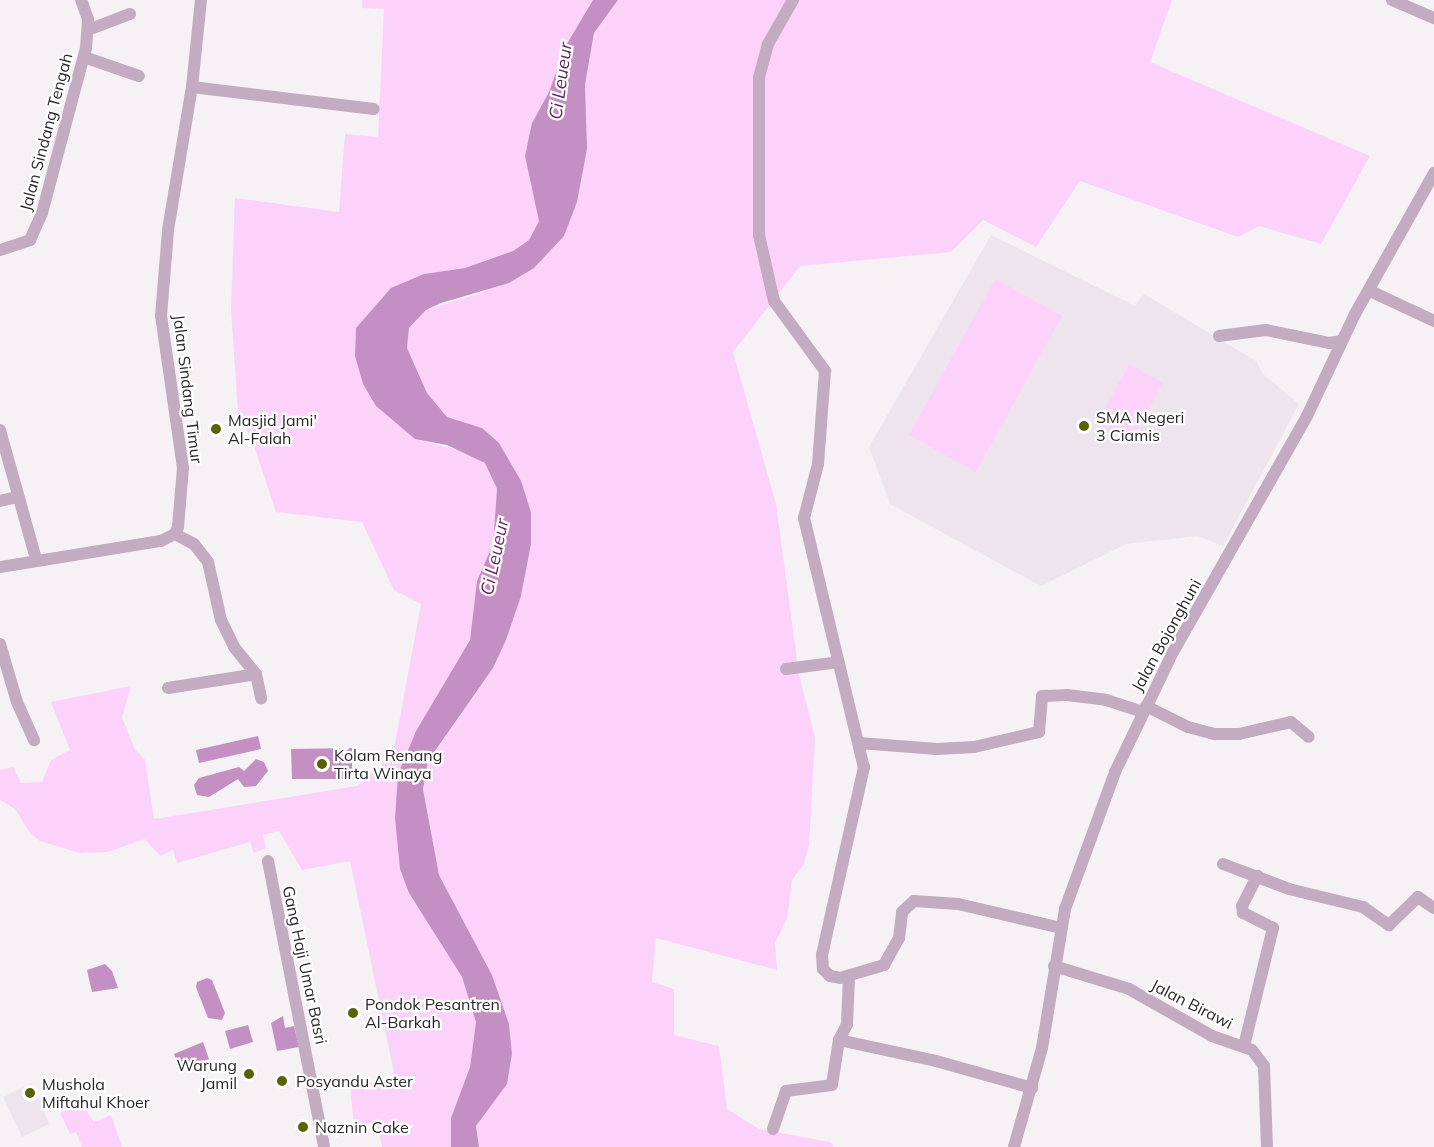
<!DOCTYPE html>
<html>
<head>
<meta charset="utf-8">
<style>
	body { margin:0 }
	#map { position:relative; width:1434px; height:1147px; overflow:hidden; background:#f5f1f5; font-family:Mulish,sans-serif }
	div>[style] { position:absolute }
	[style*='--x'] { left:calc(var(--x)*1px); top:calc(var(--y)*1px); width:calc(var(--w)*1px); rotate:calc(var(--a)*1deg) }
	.built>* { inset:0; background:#eee4ee }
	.green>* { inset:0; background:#fcd2fb }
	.water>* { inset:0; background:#c490c3 }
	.minor>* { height:12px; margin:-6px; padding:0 6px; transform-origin:6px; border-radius:6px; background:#c3abc2 }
	.dots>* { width:16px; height:16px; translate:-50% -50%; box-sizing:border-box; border:3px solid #fff; border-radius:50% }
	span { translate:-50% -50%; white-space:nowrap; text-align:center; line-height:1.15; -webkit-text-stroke:4.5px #fff; paint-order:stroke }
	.street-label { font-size:16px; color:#282628 }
	.poi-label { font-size:16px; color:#282628 }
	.left { translate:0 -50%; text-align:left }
	.right { translate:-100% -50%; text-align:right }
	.water-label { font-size:18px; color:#622463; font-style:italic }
</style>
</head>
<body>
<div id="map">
	<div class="built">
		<div style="clip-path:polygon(991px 235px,1135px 306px,1144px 294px,1256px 361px,1263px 374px,1299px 404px,1223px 546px,1198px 536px,1126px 544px,1041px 586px,890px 504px,869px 447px)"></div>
		<div style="clip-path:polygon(32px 1083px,49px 1124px,22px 1137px,3px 1097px)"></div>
	</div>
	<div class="green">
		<div style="clip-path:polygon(362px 0,593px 0,565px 47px,549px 92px,532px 123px,530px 184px,538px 203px,539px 221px,529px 240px,513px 251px,465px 268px,424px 274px,356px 328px,355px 356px,363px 384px,415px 439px,469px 453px,485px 463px,497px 489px,493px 544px,477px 581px,470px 640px,416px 731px,398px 774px,395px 818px,409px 893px,462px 977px,476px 1022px,470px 1067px,451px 1118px,451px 1147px,382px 1147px,376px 1121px,354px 1127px,350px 1086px,395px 1078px,350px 861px,302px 870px,279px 831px,263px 835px,266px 848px,254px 853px,250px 842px,177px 863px,173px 850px,160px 856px,145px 839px,108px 852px,80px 853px,40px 841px,30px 833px,15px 809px,0 800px,0 770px,13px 767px,21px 783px,42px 782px,51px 760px,70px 750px,51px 702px,131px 686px,122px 717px,134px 748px,145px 760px,154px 819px,357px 786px,393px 755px,421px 604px,394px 590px,362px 522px,276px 512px,253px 443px,238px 412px,231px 310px,235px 198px,339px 212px,345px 134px,378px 137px,384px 9px,362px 8px)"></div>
		<div style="clip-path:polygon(618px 0,1172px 0,1150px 62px,1370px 156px,1321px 244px,1259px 226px,1238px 237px,1080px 181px,1036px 247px,983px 220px,951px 252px,800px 266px,733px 352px,776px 504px,799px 675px,815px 737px,809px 845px,804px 864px,792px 880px,787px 919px,775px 943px,777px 970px,656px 938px,652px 982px,674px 989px,674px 1035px,719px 1046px,727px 1109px,759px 1129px,830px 1142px,834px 1147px,479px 1147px,476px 1126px,507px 1083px,512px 1054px,509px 1024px,492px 975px,439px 875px,423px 789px,428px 762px,493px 668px,506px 640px,521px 595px,531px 544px,531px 512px,482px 428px,447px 417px,427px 393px,407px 348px,409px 328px,426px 310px,484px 292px,577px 202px,586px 149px,585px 85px,594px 33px)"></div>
		<div style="clip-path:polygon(995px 279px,1062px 316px,976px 472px,909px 435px)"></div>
		<div style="clip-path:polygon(1129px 364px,1163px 383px,1131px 442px,1097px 423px)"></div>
		<div style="clip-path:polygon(81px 1103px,94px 1122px,111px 1115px,122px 1147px,82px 1147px,76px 1132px,70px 1134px,60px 1113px)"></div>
	</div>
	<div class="water">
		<div style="clip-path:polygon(593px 0,618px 0,594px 33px,585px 85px,587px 149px,577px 202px,564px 236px,534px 268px,509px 283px,441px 303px,426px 310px,409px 328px,407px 348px,427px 393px,447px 417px,482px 428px,499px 443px,521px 481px,531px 512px,531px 544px,521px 596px,506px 640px,493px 668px,428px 761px,423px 789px,439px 875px,492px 975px,509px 1024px,512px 1054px,507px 1084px,476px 1126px,479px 1147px,451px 1147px,451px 1118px,470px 1067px,476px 1022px,462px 977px,409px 893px,400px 869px,395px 818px,398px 774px,416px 731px,470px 640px,477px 581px,493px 544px,497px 489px,485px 463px,447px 445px,415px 439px,376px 406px,363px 384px,355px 356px,356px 328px,391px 288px,424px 274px,465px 268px,513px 251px,529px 240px,539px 221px,525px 156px,532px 123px,549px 92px,565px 47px)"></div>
		<div style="clip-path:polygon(258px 736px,261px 749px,199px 763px,196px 750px)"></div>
		<div style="clip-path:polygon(352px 748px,352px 779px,292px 779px,291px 749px)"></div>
		<div style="clip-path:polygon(256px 759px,264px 762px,268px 771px,256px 786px,244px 787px,238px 779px,209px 797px,197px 795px,194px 785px,199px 778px,239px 767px,244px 771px)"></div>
		<div style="clip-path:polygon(105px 964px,112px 971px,118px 988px,92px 992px,87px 970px)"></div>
		<div style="clip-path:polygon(207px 978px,212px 980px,225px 1013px,222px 1020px,208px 1018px,196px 987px,197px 982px)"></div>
		<div style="clip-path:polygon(283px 1016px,285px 1028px,294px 1026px,299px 1047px,277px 1051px,271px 1023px)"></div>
		<div style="clip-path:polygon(248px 1025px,253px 1042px,230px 1049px,225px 1031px)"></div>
		<div style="clip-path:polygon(203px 1042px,209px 1059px,180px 1070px,174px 1054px)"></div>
	</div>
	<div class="minor">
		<div style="--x:793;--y:0;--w:51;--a:119.6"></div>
		<div style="--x:768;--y:44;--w:35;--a:105"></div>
		<div style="--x:759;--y:78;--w:157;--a:90"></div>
		<div style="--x:759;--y:235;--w:68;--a:77.2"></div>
		<div style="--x:774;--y:301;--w:87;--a:53.9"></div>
		<div style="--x:825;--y:371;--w:93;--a:94.3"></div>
		<div style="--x:818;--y:464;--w:56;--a:104.5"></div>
		<div style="--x:804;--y:518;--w:256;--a:76.5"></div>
		<div style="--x:864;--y:767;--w:193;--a:102.6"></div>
		<div style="--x:822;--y:955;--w:14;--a:86"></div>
		<div style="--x:823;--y:969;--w:10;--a:45"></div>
		<div style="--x:830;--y:976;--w:10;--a:11"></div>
		<div style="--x:840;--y:978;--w:46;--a:-16.5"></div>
		<div style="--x:884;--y:965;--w:31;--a:-61"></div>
		<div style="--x:899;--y:938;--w:26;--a:-83"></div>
		<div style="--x:902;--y:912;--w:16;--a:-43"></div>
		<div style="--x:914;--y:901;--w:44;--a:3.9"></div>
		<div style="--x:958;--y:904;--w:106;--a:13.1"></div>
		<div style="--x:1392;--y:0;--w:46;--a:23.2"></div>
		<div style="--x:88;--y:30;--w:45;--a:-20.9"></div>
		<div style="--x:84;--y:57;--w:58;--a:19.1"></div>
		<div style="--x:192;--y:87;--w:183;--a:6.9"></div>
		<div style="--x:0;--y:250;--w:32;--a:-18"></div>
		<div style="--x:30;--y:240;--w:30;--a:-66"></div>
		<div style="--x:42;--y:213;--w:171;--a:-75.1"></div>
		<div style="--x:86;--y:48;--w:29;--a:-86"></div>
		<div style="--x:88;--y:19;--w:20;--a:-110"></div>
		<div style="--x:1370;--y:291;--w:71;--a:25.1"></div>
		<div style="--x:1219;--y:336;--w:47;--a:-7.3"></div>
		<div style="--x:1266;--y:330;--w:64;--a:11.7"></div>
		<div style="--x:1329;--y:343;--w:13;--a:-9"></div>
		<div style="--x:0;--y:430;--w:134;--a:74.4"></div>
		<div style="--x:0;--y:501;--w:18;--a:-13"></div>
		<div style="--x:175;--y:534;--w:21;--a:28"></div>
		<div style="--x:194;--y:544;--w:23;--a:52"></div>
		<div style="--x:208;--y:562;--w:59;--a:77.4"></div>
		<div style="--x:221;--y:620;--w:30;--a:64"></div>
		<div style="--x:234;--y:647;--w:35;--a:51"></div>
		<div style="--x:256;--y:674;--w:25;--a:78"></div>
		<div style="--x:0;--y:567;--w:163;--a:-9.2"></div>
		<div style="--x:161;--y:541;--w:16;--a:-27"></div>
		<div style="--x:175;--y:534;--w:8;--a:-67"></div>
		<div style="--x:178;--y:527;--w:59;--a:-85.2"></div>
		<div style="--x:183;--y:468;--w:154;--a:-98.2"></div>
		<div style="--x:161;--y:316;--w:86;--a:-85.3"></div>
		<div style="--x:168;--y:230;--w:145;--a:-80.5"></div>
		<div style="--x:192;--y:87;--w:87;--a:-84.1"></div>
		<div style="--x:0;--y:644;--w:60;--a:73.7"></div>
		<div style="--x:17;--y:702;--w:42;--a:65.9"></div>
		<div style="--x:786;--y:669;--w:53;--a:-7.5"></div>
		<div style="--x:168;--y:688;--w:89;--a:-9"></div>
		<div style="--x:1146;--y:706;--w:47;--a:26.6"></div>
		<div style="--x:1188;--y:727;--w:28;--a:15"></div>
		<div style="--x:1215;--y:734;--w:24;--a:0"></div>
		<div style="--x:1239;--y:734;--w:53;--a:-13"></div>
		<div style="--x:1291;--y:722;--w:23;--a:40"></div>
		<div style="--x:859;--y:743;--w:78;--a:4.4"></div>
		<div style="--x:937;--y:749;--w:37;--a:-3"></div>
		<div style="--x:974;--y:747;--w:67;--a:-13"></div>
		<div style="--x:1039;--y:732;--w:36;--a:-85"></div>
		<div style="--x:1042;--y:696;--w:25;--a:-2"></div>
		<div style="--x:1067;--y:695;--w:39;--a:7"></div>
		<div style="--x:1106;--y:700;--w:39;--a:18"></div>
		<div style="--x:268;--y:861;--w:291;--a:78.9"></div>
		<div style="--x:1223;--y:864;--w:71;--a:20.7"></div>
		<div style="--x:1289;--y:889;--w:76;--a:13.7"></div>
		<div style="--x:1363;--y:907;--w:32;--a:35"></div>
		<div style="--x:1389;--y:925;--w:40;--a:-44"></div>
		<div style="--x:1418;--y:897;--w:19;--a:35"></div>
		<div style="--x:1054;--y:966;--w:78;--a:17"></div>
		<div style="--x:1129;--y:989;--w:95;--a:29.5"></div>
		<div style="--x:1212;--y:1036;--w:42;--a:19.3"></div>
		<div style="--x:1252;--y:1050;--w:20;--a:53"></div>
		<div style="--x:1264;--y:1066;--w:81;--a:87.9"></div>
		<div style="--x:839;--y:1040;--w:99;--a:12.2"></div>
		<div style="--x:936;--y:1061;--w:100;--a:15.7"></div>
		<div style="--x:1244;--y:1046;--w:122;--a:-76.2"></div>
		<div style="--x:1273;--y:928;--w:34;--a:-153"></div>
		<div style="--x:1243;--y:913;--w:7;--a:-98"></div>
		<div style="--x:1242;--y:906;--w:34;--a:-63"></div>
		<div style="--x:773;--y:1129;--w:40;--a:-71.1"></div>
		<div style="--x:786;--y:1091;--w:46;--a:-7.4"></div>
		<div style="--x:832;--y:1085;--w:46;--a:-81.2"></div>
		<div style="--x:839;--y:1040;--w:18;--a:-63"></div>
		<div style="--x:847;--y:1024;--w:48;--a:-87.6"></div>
		<div style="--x:1014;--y:1147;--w:103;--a:-74.2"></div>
		<div style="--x:1042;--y:1048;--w:141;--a:-80.6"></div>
		<div style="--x:1065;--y:909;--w:146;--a:-69.9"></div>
		<div style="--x:1115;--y:772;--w:133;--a:-64.2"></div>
		<div style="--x:1173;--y:652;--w:271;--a:-60.4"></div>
		<div style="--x:1307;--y:416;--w:113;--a:-64.8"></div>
		<div style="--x:1355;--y:314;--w:162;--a:-60.7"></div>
	</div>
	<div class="dots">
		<div style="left:1084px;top:426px;background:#586303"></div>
		<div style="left:216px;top:429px;background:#586303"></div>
		<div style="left:322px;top:764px;background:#586303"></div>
		<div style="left:353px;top:1013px;background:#586303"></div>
		<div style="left:249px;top:1074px;background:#586303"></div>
		<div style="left:282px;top:1081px;background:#586303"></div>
		<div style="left:30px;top:1093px;background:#586303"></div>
		<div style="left:303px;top:1127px;background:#586303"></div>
	</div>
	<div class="street-label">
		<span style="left:46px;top:132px;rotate:-75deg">Jalan Sindang Tengah</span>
		<span style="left:188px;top:389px;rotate:83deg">Jalan Sindang Timur</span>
		<span style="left:1166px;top:635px;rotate:-61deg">Jalan Bojonghuni</span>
		<span style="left:305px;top:965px;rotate:78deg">Gang Haji Umar Basri</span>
		<span style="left:1192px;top:1004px;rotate:27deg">Jalan Birawi</span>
	</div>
	<div class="poi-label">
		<span class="left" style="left:1096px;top:426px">SMA Negeri<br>3 Ciamis</span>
		<span class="left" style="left:228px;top:429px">Masjid Jami'<br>Al-Falah</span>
		<span class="left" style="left:334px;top:764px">Kolam Renang<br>Tirta Winaya</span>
		<span class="left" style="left:365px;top:1013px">Pondok Pesantren<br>Al-Barkah</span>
		<span class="right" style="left:237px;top:1074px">Warung<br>Jamil</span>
		<span class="left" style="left:296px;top:1081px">Posyandu Aster</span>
		<span class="left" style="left:42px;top:1093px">Mushola<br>Miftahul Khoer</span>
		<span class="left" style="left:315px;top:1127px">Naznin Cake</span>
	</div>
	<div class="water-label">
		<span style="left:561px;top:81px;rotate:-82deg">Ci Leueur</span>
		<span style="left:495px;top:557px;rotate:-78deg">Ci Leueur</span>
	</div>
</div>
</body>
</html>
